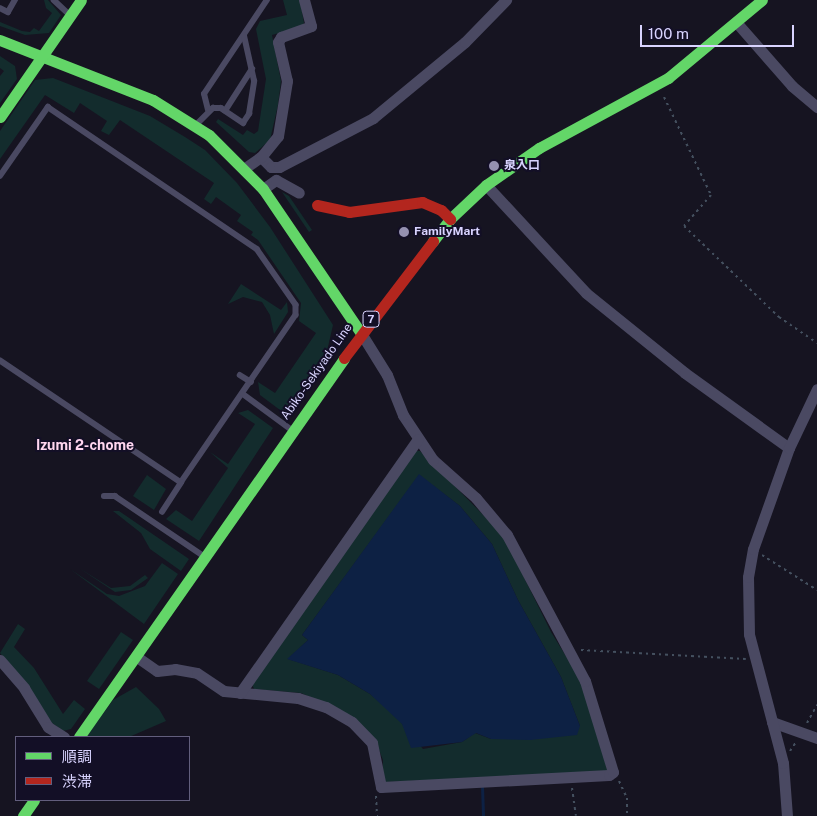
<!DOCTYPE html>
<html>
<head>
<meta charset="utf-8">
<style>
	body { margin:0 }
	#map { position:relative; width:817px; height:816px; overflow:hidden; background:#161421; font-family:"Public Sans","Noto Sans JP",sans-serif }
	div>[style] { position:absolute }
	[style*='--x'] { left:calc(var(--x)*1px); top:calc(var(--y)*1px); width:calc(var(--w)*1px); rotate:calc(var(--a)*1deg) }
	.green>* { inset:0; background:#132c2d }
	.water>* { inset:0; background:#0d2144 }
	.stream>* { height:3px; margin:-1.5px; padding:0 1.5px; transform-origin:1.5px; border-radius:1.5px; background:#0d2144 }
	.path>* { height:2px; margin-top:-1px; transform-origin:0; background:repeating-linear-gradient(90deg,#44505f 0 2.5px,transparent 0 6.5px) }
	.lane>* { height:5.5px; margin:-2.75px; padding:0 2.75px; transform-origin:2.75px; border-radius:2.75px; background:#4a4962 }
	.street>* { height:11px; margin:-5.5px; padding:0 5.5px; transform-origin:5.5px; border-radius:5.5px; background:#4a4962 }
	.fast>* { height:11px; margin:-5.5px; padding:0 5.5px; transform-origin:5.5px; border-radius:5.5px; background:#63d668 }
	.jam>* { height:11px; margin:-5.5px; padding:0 5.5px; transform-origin:5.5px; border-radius:5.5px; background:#b3261e }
	.dots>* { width:14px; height:14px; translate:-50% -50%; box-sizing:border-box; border:2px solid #130f26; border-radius:50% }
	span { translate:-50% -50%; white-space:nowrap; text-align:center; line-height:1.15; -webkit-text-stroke:4px #130f26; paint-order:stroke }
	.shield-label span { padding:1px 4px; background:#130f26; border:1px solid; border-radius:4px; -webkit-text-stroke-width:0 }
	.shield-label { font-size:11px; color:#d9d4ff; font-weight:700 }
	.poi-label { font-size:12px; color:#d9d4ff; font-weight:700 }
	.left { translate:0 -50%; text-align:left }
	.street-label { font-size:12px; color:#d9d4ff }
	.neighbourhood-label { font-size:14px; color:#ffd6f0; font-weight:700 }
	.legend { position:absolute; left:15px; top:736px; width:175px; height:65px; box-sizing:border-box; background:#130f26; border:1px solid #625e7d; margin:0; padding:6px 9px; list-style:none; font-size:15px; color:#d9d4ff }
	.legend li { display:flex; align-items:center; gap:10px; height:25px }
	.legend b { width:25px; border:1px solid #625e7d }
	.scale { position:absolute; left:640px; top:25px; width:154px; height:22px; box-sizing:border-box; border:2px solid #d9d4ff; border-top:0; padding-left:6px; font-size:15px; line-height:18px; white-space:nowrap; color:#d9d4ff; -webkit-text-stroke:4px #130f26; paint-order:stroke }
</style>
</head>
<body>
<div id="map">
	<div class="green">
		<div style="clip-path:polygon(44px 0,48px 0,61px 15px,49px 33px,25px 35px,0 26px,0 22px,22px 31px,30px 32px,34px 28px,39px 31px,52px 13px,46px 8px)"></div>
		<div style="clip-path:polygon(283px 0,300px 0,304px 23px,300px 27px,272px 35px,281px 81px,278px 105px,270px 140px,255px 153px,249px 152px,216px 122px,218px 119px,243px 135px,247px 130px,254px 134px,258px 131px,266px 79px,256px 29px,260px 21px,287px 15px)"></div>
		<div style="clip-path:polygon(0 56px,15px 66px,17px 79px,0 103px,0 76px,4px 71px,0 68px)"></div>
		<div style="clip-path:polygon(53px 78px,150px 116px,185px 137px,205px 150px,237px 183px,270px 227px,333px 325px,327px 351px,284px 413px,260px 395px,258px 382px,275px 393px,316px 333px,299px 321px,301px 303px,258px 240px,251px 235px,253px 232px,237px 221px,241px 215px,216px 197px,211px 204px,204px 199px,214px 183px,120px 120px,109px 135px,101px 131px,107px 121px,80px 103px,74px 113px,45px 95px,0 159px,0 131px,35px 80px)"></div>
		<div style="clip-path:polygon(282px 192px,289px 196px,312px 230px,309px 232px)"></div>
		<div style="clip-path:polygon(241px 284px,281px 310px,287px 302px,288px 312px,274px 334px,270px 315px,262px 302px,243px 297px,228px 304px)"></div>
		<div style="clip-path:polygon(248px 410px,273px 428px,199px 541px,166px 519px,176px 510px,192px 521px,228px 468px,210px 452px,228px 464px,255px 424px,238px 413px)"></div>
		<div style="clip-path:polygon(evenodd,415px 451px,420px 451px,503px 535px,551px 632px,582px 682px,608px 772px,386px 782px,382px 779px,383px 760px,376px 742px,328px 705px,301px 693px,254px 689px,252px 684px,415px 451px,419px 475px,460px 506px,492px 544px,518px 600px,561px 677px,580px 726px,491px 739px,475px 733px,462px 742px,423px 749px,394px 714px,370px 694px,338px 675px,288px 659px,308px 640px,302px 635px,419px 475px)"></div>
		<div style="clip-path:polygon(147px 475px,166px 489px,154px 510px,133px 496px)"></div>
		<div style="clip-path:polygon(113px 511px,119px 511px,189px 559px,181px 571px,150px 549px,141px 533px)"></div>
		<div style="clip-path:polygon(162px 563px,178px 574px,144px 624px,70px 569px,107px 594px,119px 596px,145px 586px)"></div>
		<div style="clip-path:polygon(79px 568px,111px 588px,130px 586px,145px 575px,148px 578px,131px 590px,115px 592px)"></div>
		<div style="clip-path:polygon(18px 624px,25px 629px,14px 647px,34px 668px,63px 714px,74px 700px,85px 709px,71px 729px,63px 731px,52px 723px,0 653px)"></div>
		<div style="clip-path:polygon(121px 632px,133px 640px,99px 689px,87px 681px)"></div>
		<div style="clip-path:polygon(136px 687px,159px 709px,166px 721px,129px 737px,86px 737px,113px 700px)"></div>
	</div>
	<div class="water">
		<div style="clip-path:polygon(419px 474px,460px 506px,492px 544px,518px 600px,561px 677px,580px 726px,577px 735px,530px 740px,491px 739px,476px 733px,462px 742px,411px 748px,402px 724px,370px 694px,338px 675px,287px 659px,308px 640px,302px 635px)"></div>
	</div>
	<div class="stream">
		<div style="--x:482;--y:786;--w:30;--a:88"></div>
	</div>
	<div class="path">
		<div style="--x:664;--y:97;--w:109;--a:64.4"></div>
		<div style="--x:711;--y:195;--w:41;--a:131.1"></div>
		<div style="--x:684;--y:226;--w:132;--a:43.8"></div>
		<div style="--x:779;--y:317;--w:46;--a:34.4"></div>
		<div style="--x:762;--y:555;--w:65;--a:32.5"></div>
		<div style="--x:581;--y:650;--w:165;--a:3.1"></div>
		<div style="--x:807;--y:723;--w:21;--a:-61"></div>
		<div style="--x:790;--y:751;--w:11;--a:-56"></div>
		<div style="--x:619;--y:781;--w:19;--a:65"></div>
		<div style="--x:627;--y:798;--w:18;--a:90"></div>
		<div style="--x:572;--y:788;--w:28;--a:82"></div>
		<div style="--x:376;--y:796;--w:20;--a:87"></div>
	</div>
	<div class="lane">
		<div style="--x:54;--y:0;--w:21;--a:43"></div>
		<div style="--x:0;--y:8;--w:9;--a:27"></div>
		<div style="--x:8;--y:12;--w:14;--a:-60"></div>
		<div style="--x:208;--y:110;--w:16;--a:-104"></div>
		<div style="--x:204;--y:94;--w:113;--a:-56.2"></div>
		<div style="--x:225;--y:111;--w:50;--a:-57.3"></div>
		<div style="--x:196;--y:125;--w:24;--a:-45"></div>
		<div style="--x:213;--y:108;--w:8;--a:0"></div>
		<div style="--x:221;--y:108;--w:27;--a:34"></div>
		<div style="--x:243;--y:123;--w:11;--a:-56"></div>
		<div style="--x:249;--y:114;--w:33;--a:-81"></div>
		<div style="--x:254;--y:81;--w:46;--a:-102.5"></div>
		<div style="--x:0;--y:176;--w:84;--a:-55.2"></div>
		<div style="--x:48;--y:107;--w:253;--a:34.2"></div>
		<div style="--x:257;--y:249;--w:68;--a:55.1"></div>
		<div style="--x:296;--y:305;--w:10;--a:90"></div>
		<div style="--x:296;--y:315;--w:204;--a:124.4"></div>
		<div style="--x:181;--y:483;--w:218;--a:-146"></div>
		<div style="--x:240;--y:375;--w:13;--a:32"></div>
		<div style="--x:243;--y:394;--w:61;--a:36.3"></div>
		<div style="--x:104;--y:496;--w:11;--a:0"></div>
		<div style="--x:115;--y:496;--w:105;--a:34.1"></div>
		<div style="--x:162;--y:512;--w:35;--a:-57"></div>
	</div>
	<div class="street">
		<div style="--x:736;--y:22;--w:85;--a:48.8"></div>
		<div style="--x:792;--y:86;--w:33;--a:40"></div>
		<div style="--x:261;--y:157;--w:14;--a:45"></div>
		<div style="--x:271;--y:167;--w:8;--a:0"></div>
		<div style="--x:279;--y:167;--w:106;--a:-27.5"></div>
		<div style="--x:373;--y:118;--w:119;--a:-39.6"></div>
		<div style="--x:465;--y:42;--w:59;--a:-45.7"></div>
		<div style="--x:245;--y:168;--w:19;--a:-35"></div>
		<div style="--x:261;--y:157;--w:27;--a:-51"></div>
		<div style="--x:278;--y:136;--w:56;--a:-80.7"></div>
		<div style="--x:287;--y:81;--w:40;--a:-103"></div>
		<div style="--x:278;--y:42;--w:6;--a:-59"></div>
		<div style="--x:281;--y:37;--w:32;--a:-20"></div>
		<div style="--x:311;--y:26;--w:27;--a:-105"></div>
		<div style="--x:486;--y:185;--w:147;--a:47.2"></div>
		<div style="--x:586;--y:293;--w:127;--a:38.9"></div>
		<div style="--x:685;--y:373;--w:128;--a:35.8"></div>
		<div style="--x:263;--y:189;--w:16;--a:-35"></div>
		<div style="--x:276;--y:180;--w:26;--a:29"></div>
		<div style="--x:137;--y:657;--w:24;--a:35"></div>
		<div style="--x:157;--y:671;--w:18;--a:-6"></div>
		<div style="--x:175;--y:669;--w:22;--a:10"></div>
		<div style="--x:197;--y:673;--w:32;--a:34"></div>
		<div style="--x:224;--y:691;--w:74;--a:5.4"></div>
		<div style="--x:298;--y:698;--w:29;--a:18"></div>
		<div style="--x:326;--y:707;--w:30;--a:30"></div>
		<div style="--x:352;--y:722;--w:29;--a:46"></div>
		<div style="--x:372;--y:743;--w:45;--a:78.4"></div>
		<div style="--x:381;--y:787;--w:228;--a:-3"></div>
		<div style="--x:609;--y:775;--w:5;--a:-37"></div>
		<div style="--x:613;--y:772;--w:95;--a:-107.1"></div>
		<div style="--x:585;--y:681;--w:166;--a:-118.1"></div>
		<div style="--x:507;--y:535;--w:48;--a:-130"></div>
		<div style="--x:476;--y:498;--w:57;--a:-138.5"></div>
		<div style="--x:433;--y:460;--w:54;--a:-123.7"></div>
		<div style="--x:403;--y:415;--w:43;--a:-111.8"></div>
		<div style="--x:387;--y:375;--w:49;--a:-121.8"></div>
		<div style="--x:0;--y:660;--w:37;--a:49"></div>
		<div style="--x:24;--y:688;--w:46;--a:58.4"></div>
		<div style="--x:48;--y:727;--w:19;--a:32"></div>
		<div style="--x:240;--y:693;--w:310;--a:-55"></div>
		<div style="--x:772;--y:722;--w:48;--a:19.6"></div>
		<div style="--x:787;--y:816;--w:53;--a:-94.3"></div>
		<div style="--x:783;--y:763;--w:133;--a:-104.8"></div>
		<div style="--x:749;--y:634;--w:57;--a:-91"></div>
		<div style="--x:748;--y:577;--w:28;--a:-80"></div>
		<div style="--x:753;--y:549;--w:107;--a:-70.4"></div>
		<div style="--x:789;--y:448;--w:65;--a:-64.6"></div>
	</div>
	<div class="fast">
		<div style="--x:0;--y:40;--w:164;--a:21.4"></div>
		<div style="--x:153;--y:100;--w:66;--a:32"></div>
		<div style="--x:209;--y:135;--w:76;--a:45"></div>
		<div style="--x:263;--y:189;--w:174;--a:55.8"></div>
		<div style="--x:0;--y:117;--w:142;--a:-55.3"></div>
		<div style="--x:433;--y:241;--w:28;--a:-52"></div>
		<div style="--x:450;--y:219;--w:50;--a:-43.4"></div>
		<div style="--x:486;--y:185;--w:65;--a:-34.9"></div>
		<div style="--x:539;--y:148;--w:147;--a:-28.5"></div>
		<div style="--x:668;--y:78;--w:122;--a:-39.7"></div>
		<div style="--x:79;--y:737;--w:462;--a:-55"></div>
		<div style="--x:23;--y:816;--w:19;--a:-55"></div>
	</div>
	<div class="jam">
		<div style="--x:317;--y:205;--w:33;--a:12"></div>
		<div style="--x:349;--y:212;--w:74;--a:-7.8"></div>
		<div style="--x:422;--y:202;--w:21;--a:23"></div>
		<div style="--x:441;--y:210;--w:13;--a:45"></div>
		<div style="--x:344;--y:358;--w:147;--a:-52.7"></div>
	</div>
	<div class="dots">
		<div style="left:494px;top:166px;background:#9591b1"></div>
		<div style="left:404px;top:232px;background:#9591b1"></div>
	</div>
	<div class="shield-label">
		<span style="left:371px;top:319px">7</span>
	</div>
	<div class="poi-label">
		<span class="left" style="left:504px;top:166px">泉入口</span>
		<span class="left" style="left:414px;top:232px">FamilyMart</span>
	</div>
	<div class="street-label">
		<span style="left:317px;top:372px;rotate:-55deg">Abiko-Sekiyado Line</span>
	</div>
	<div class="neighbourhood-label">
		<span style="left:85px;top:445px">Izumi 2-chome</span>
	</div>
	<ul class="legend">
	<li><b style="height:6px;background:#63d668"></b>順調</li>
	<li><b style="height:6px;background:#b3261e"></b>渋滞</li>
	</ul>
	<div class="scale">100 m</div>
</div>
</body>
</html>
